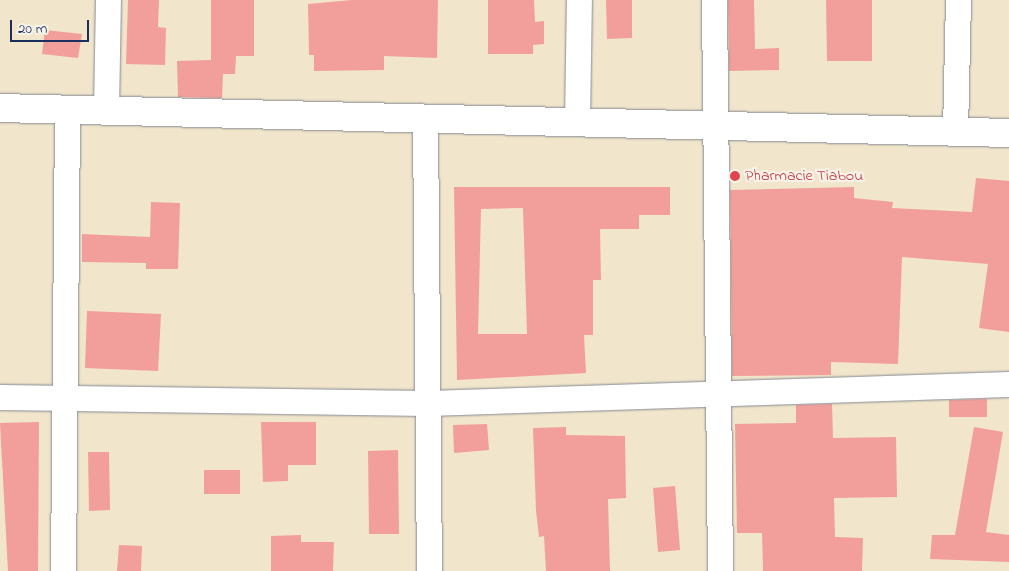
<!DOCTYPE html>
<html>
<head>
<meta charset="utf-8">
<style>
	body { margin:0 }
	#map { position:relative; width:1009px; height:571px; overflow:hidden; background:#f1e5cb; font-family:"Indie Flower",sans-serif }
	div>[style] { position:absolute }
	[style*='--x'] { left:calc(var(--x)*1px); top:calc(var(--y)*1px); width:calc(var(--w)*1px); rotate:calc(var(--a)*1deg) }
	.building>* { inset:0; background:#f29f9b }
	.roads { filter:drop-shadow(0 0 1px #868a94) drop-shadow(0 0 1px #868a94) }
	.minor>* { height:25px; margin:-12.5px; padding:0 12.5px; transform-origin:12.5px; border-radius:12.5px; background:#fff }
	.tertiary>* { height:28px; margin:-14px; padding:0 14px; transform-origin:14px; border-radius:14px; background:#fff }
	.dots>* { width:14px; height:14px; translate:-50% -50%; box-sizing:border-box; border:2px solid #f7f3e8; border-radius:50% }
	span { translate:-50% -50%; white-space:nowrap; text-align:center; line-height:1.15; -webkit-text-stroke:4.5px #f7f3e8; paint-order:stroke }
	.health-label { font-size:16px; color:#be3a42 }
	.left { translate:0 -50%; text-align:left }
	.scale { position:absolute; left:10px; top:20px; width:79px; height:22px; box-sizing:border-box; border:2px solid #1b2f5e; border-top:0; padding-left:6px; font-size:15px; line-height:18px; white-space:nowrap; color:#1b2f5e; -webkit-text-stroke:4px #f7f3e8; paint-order:stroke }
</style>
</head>
<body>
<div id="map">
	<div class="building">
		<div style="clip-path:polygon(128px 0,159px 0,158px 27px,166px 28px,165px 65px,126px 64px)"></div>
		<div style="clip-path:polygon(211px 0,254px 0,254px 56px,236px 56px,235px 74px,223px 74px,222px 98px,178px 97px,177px 61px,211px 60px)"></div>
		<div style="clip-path:polygon(352px 0,438px 0,437px 58px,384px 56px,384px 70px,314px 71px,314px 55px,309px 55px,308px 4px)"></div>
		<div style="clip-path:polygon(488px 0,534px 0,535px 22px,544px 21px,544px 44px,533px 45px,533px 54px,488px 54px)"></div>
		<div style="clip-path:polygon(606px 0,632px 0,632px 38px,607px 39px)"></div>
		<div style="clip-path:polygon(728px 0,754px 0,755px 49px,779px 48px,779px 70px,729px 71px)"></div>
		<div style="clip-path:polygon(826px 0,872px 0,872px 61px,827px 61px)"></div>
		<div style="clip-path:polygon(45px 30px,82px 34px,78px 58px,42px 54px)"></div>
		<div style="clip-path:polygon(976px 178px,1009px 181px,1009px 332px,979px 328px,988px 264px,902px 257px,898px 364px,831px 362px,831px 375px,732px 376px,730px 190px,854px 187px,854px 198px,893px 202px,892px 208px,972px 212px)"></div>
		<div style="clip-path:polygon(evenodd,454px 187px,670px 187px,670px 215px,639px 215px,639px 229px,600px 229px,601px 280px,593px 280px,593px 335px,584px 335px,586px 373px,457px 380px,454px 187px,523px 208px,527px 334px,478px 334px,481px 209px,523px 208px)"></div>
		<div style="clip-path:polygon(151px 202px,180px 203px,178px 269px,146px 269px,146px 263px,82px 262px,82px 234px,150px 237px)"></div>
		<div style="clip-path:polygon(87px 311px,161px 314px,158px 371px,85px 368px)"></div>
		<div style="clip-path:polygon(987px 399px,987px 417px,949px 417px,949px 400px)"></div>
		<div style="clip-path:polygon(832px 404px,833px 438px,896px 437px,897px 497px,834px 498px,835px 537px,863px 538px,862px 571px,763px 571px,762px 533px,737px 533px,735px 424px,796px 423px,796px 405px)"></div>
		<div style="clip-path:polygon(39px 422px,38px 571px,8px 571px,0 423px)"></div>
		<div style="clip-path:polygon(261px 422px,316px 422px,316px 465px,288px 465px,288px 481px,263px 482px)"></div>
		<div style="clip-path:polygon(487px 424px,489px 450px,454px 453px,453px 425px)"></div>
		<div style="clip-path:polygon(566px 427px,566px 435px,625px 436px,626px 498px,608px 499px,610px 571px,546px 571px,544px 536px,539px 537px,536px 511px,533px 428px)"></div>
		<div style="clip-path:polygon(974px 427px,1003px 432px,986px 532px,1009px 535px,1009px 562px,930px 559px,932px 535px,955px 535px)"></div>
		<div style="clip-path:polygon(398px 450px,399px 534px,369px 534px,368px 451px)"></div>
		<div style="clip-path:polygon(88px 452px,109px 452px,110px 510px,89px 511px)"></div>
		<div style="clip-path:polygon(204px 470px,240px 470px,240px 494px,204px 494px)"></div>
		<div style="clip-path:polygon(675px 486px,680px 550px,658px 552px,653px 488px)"></div>
		<div style="clip-path:polygon(301px 535px,301px 542px,334px 542px,333px 571px,271px 571px,271px 536px)"></div>
		<div style="clip-path:polygon(119px 545px,142px 546px,141px 571px,117px 571px)"></div>
	</div>
	<div class="roads">
		<div class="minor">
			<div style="--x:714;--y:0;--w:571;--a:89.4"></div>
			<div style="--x:106;--y:111;--w:111;--a:-89"></div>
			<div style="--x:425;--y:119;--w:452;--a:89.5"></div>
			<div style="--x:577;--y:122;--w:122;--a:-89.1"></div>
			<div style="--x:955;--y:131;--w:131;--a:-88.7"></div>
			<div style="--x:0;--y:397;--w:427;--a:0.8"></div>
			<div style="--x:427;--y:403;--w:582;--a:-1.87"></div>
			<div style="--x:63;--y:571;--w:461;--a:-89.5"></div>
		</div>
		<div class="tertiary">
			<div style="--x:0;--y:108;--w:1009;--a:1.42"></div>
		</div>
	</div>
	<div class="dots">
		<div style="left:735px;top:176px;background:#e0444e"></div>
	</div>
	<div class="health-label">
		<span class="left" style="left:745px;top:176px">Pharmacie Tiabou</span>
	</div>
	<div class="scale">20 m</div>
</div>
</body>
</html>
